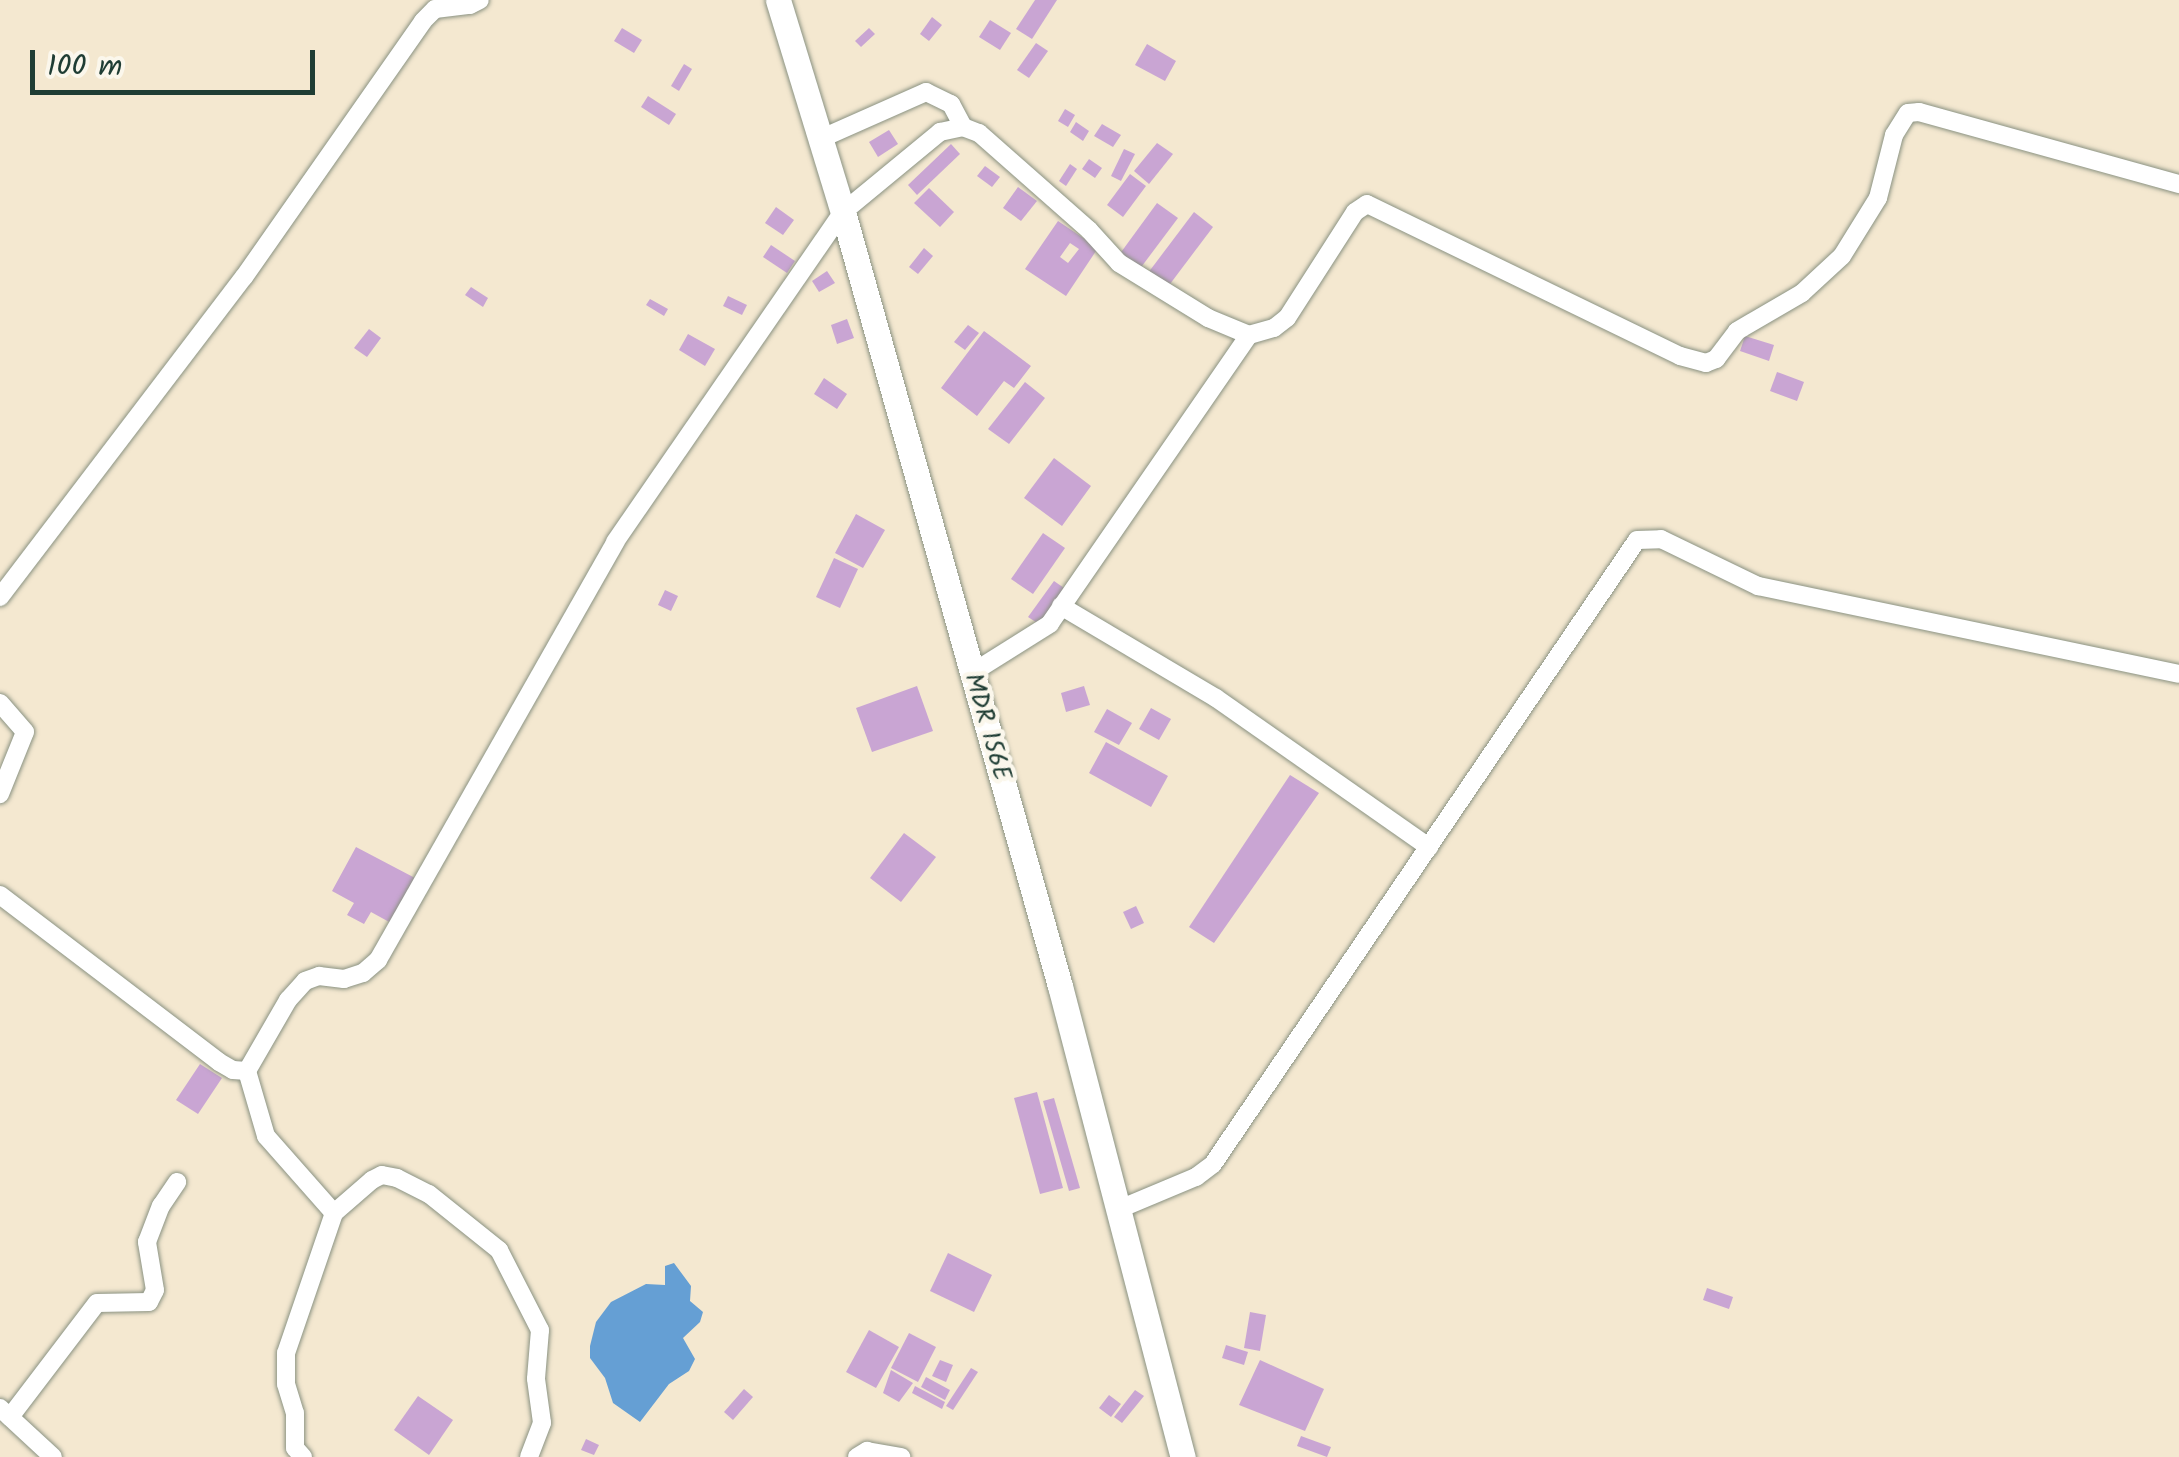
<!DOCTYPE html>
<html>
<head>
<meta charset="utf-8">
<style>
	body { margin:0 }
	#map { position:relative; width:2179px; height:1457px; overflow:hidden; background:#f4e8d0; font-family:Kalam,sans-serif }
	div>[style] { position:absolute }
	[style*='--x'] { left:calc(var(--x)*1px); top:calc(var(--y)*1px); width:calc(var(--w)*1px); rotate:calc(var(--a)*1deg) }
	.water>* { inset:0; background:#659fd4 }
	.building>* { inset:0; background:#c9a5d3 }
	.roads { filter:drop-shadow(0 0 2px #8a9282) drop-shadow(0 0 2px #8a9282) }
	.minor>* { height:18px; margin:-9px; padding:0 9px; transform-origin:9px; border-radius:9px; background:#fff }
	.secondary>* { height:25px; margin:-12.5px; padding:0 12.5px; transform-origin:12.5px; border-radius:12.5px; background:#fff }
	span { translate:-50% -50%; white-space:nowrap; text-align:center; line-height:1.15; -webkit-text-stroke:9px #fbf7ec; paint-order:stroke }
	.street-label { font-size:25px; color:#1f3d34 }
	.scale { position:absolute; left:30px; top:50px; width:285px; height:45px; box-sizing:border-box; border:5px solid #1f3d34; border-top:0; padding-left:12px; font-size:30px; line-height:35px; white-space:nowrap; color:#1f3d34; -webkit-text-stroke:8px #fbf7ec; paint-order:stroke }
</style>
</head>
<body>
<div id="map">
	<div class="water">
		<div style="clip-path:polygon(674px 1263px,691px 1286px,690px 1301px,703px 1312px,700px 1322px,683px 1338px,695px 1359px,689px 1371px,669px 1384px,640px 1422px,613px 1403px,605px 1378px,590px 1358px,590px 1346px,596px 1322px,611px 1302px,646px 1284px,665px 1285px,665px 1266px)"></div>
	</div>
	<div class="building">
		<div style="clip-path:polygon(1035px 0,1057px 0,1032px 39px,1016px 29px)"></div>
		<div style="clip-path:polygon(932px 17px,942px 25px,929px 41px,920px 34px)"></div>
		<div style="clip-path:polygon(990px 20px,1011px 33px,1000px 50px,979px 37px)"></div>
		<div style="clip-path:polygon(622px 28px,642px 40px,634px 53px,614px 41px)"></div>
		<div style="clip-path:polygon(869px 28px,875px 34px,861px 47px,855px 41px)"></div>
		<div style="clip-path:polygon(1036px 43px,1048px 51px,1029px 78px,1017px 70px)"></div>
		<div style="clip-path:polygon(1147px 44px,1176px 61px,1165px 81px,1135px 65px)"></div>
		<div style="clip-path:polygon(684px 64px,692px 69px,679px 91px,671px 86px)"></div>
		<div style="clip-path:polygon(648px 96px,676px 114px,669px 125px,641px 107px)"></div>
		<div style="clip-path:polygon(1065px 109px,1075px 115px,1068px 127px,1058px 121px)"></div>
		<div style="clip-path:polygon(1076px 122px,1089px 131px,1083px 141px,1070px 132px)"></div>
		<div style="clip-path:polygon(1102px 124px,1121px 135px,1113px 147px,1094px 136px)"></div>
		<div style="clip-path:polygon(889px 130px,898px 144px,878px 157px,869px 142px)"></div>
		<div style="clip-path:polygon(1157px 143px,1173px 154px,1149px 184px,1134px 171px)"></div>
		<div style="clip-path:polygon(951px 144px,960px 154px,917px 195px,908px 185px)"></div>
		<div style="clip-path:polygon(1124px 149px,1135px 154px,1121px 181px,1111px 176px)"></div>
		<div style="clip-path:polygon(1089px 159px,1102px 168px,1095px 178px,1082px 169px)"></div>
		<div style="clip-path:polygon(1070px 164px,1077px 169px,1066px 186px,1059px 181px)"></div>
		<div style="clip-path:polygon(985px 166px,1000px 177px,992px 187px,977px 176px)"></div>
		<div style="clip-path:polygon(1130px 174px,1146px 186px,1123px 217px,1107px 205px)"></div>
		<div style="clip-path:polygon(1018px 187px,1037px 201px,1021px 221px,1003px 208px)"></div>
		<div style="clip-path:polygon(929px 188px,954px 212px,940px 227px,914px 203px)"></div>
		<div style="clip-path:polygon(1157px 203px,1178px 218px,1139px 270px,1119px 255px)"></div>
		<div style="clip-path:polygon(776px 207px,794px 220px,783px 235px,765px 223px)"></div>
		<div style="clip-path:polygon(1194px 212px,1213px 227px,1167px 288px,1148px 273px)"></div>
		<div style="clip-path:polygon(evenodd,1058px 221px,1098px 248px,1066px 296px,1025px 269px,1058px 221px,1070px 243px,1079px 249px,1068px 263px,1060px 257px,1070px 243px)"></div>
		<div style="clip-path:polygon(771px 245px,795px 261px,787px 273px,763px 257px)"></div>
		<div style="clip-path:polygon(924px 248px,933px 256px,918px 274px,909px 267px)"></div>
		<div style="clip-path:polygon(827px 271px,835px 283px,819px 292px,812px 281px)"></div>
		<div style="clip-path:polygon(471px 287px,488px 298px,483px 307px,465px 295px)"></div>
		<div style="clip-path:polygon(728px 296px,747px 305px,742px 315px,723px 306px)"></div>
		<div style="clip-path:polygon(650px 299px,668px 309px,664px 316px,646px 305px)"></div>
		<div style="clip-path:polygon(847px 319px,854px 338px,837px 344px,831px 325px)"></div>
		<div style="clip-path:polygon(968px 325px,979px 333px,965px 350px,954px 342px)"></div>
		<div style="clip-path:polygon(369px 329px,381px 338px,367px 357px,354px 348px)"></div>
		<div style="clip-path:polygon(984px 331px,1031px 366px,1014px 388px,1004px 381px,977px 416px,941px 388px)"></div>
		<div style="clip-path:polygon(688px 334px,715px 349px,705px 366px,679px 350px)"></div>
		<div style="clip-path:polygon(1745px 336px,1774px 345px,1769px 361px,1740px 351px)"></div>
		<div style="clip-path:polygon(1777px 372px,1804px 382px,1797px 401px,1770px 391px)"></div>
		<div style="clip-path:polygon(824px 378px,847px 394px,837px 409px,814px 394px)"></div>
		<div style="clip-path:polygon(1025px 382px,1045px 398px,1009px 444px,988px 429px)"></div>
		<div style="clip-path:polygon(1054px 458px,1091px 486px,1062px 526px,1024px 498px)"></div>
		<div style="clip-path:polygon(856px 514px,885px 530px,863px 568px,835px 553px)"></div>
		<div style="clip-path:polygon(1043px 533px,1065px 548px,1033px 594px,1011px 579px)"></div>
		<div style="clip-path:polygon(834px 558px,858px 569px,840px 608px,816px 597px)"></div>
		<div style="clip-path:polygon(1054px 581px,1067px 590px,1042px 626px,1028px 617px)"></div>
		<div style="clip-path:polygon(665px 590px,678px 596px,671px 611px,658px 605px)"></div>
		<div style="clip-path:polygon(917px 686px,933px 731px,872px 752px,856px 708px)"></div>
		<div style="clip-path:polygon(1084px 686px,1090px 705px,1066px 712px,1061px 693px)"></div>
		<div style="clip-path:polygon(1151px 708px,1171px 719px,1159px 740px,1139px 729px)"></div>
		<div style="clip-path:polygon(1107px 709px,1132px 723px,1119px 745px,1094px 732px)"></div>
		<div style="clip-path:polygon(1106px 742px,1168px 776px,1151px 807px,1089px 773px)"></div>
		<div style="clip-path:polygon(1290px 775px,1319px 793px,1214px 943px,1189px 927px)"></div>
		<div style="clip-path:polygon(904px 833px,936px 857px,901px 902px,870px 878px)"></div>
		<div style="clip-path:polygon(356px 847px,415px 878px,391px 923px,371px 912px,364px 924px,347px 915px,354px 903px,332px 891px)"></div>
		<div style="clip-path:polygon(1136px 906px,1144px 923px,1131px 929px,1123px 912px)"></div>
		<div style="clip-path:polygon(200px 1064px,222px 1078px,198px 1114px,176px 1100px)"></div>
		<div style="clip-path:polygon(1037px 1092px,1063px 1188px,1040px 1194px,1014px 1098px)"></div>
		<div style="clip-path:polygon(1054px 1098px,1080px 1188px,1069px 1191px,1043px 1101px)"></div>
		<div style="clip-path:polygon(948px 1253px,992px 1275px,974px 1312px,930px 1291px)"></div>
		<div style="clip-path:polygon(1707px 1288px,1733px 1297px,1729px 1309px,1703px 1300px)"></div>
		<div style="clip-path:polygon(1250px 1312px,1266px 1315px,1260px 1351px,1244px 1348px)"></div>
		<div style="clip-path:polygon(869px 1330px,899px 1347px,876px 1388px,846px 1372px)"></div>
		<div style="clip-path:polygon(909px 1333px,936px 1347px,918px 1382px,891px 1368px)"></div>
		<div style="clip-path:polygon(1226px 1345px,1248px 1352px,1244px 1365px,1222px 1358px)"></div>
		<div style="clip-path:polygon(940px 1360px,953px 1365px,946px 1382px,932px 1376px)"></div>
		<div style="clip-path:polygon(1260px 1360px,1324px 1389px,1305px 1431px,1239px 1405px)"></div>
		<div style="clip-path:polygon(971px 1368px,978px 1372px,953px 1410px,946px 1406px)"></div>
		<div style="clip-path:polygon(891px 1370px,913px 1383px,899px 1402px,883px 1393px)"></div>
		<div style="clip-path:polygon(926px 1377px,950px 1390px,945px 1400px,921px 1387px)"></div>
		<div style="clip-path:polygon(915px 1386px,945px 1402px,942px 1409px,912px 1393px)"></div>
		<div style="clip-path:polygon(744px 1389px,753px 1397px,733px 1420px,724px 1412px)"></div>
		<div style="clip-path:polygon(1135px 1390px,1144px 1396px,1122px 1423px,1114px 1417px)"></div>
		<div style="clip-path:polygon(1109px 1395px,1121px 1404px,1111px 1417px,1099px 1408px)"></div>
		<div style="clip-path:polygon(418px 1396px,453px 1420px,429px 1455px,394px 1430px)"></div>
		<div style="clip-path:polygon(1301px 1436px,1331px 1447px,1327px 1457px,1297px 1446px)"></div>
		<div style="clip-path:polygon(586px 1439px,599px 1445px,594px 1455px,581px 1450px)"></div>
	</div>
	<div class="roads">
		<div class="minor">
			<div style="--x:820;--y:139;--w:116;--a:-23.9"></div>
			<div style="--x:926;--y:92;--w:28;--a:26"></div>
			<div style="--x:951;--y:104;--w:26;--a:62"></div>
			<div style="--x:1249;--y:335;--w:26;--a:-16"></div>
			<div style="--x:1274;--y:328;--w:16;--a:-38"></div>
			<div style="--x:1287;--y:318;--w:126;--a:-57.3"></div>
			<div style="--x:1355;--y:212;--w:14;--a:-34"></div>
			<div style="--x:1367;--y:204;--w:348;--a:25.9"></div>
			<div style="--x:1680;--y:356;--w:27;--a:15"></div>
			<div style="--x:1706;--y:363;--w:11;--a:-22"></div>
			<div style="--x:1716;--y:359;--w:35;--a:-53"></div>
			<div style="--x:1737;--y:331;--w:75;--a:-30.3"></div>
			<div style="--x:1802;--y:293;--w:54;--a:-42.8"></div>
			<div style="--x:1842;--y:256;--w:68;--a:-58.2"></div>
			<div style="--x:1878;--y:198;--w:65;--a:-75.7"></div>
			<div style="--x:1894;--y:135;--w:26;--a:-58"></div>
			<div style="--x:1908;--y:113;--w:11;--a:-5"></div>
			<div style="--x:1919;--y:112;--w:270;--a:15.5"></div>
			<div style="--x:0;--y:597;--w:402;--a:-52.7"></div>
			<div style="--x:244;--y:277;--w:312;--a:-55"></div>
			<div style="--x:423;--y:21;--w:17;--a:-45"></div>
			<div style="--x:435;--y:9;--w:35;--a:-7"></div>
			<div style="--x:470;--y:5;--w:11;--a:-27"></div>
			<div style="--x:1061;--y:606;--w:180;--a:30.7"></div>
			<div style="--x:1216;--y:698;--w:260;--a:35"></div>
			<div style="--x:0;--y:703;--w:38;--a:49"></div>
			<div style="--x:25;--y:732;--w:67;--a:112"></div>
			<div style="--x:0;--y:895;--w:275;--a:37.3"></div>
			<div style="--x:219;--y:1062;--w:16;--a:30"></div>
			<div style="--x:233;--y:1070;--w:14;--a:4"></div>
			<div style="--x:247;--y:1071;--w:82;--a:-60"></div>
			<div style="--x:288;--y:1000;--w:25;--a:-48"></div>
			<div style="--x:305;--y:981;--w:15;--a:-20"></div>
			<div style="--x:319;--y:976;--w:25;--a:7"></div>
			<div style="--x:344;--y:979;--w:20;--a:-18"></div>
			<div style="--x:363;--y:973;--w:20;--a:-41"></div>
			<div style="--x:378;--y:960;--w:481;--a:-60.4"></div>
			<div style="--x:615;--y:542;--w:401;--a:-55.4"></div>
			<div style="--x:843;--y:212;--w:126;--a:-39.5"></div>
			<div style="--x:940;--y:132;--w:24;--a:-12"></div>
			<div style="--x:963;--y:127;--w:17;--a:21"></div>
			<div style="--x:979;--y:133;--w:147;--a:41.4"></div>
			<div style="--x:1089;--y:230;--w:45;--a:47.7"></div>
			<div style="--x:1119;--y:263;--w:105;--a:31.7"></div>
			<div style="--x:1208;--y:318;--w:44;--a:22.5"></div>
			<div style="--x:1249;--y:335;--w:351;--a:124.6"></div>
			<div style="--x:1050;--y:624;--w:92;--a:147.9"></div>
			<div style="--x:247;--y:1071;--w:68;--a:73.7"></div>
			<div style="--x:266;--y:1136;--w:103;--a:48.6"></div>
			<div style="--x:334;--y:1213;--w:148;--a:108.9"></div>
			<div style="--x:286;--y:1353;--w:31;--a:90"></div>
			<div style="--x:286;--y:1384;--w:30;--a:73"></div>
			<div style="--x:295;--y:1413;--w:35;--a:90"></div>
			<div style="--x:295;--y:1448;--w:12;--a:48"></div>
			<div style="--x:1117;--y:1210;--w:86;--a:-22.7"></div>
			<div style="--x:1196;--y:1177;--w:21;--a:-37"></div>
			<div style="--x:1213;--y:1164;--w:754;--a:-55.8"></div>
			<div style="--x:1637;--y:540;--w:24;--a:-2"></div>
			<div style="--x:1661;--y:539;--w:108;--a:25.9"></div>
			<div style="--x:1758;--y:586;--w:430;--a:11.8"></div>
			<div style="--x:334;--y:1213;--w:50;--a:-41"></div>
			<div style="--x:372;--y:1180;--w:11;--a:-27"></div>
			<div style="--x:382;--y:1175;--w:15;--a:11"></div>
			<div style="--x:397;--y:1178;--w:36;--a:27"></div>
			<div style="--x:429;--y:1194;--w:90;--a:38.7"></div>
			<div style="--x:499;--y:1250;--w:90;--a:62.9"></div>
			<div style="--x:540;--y:1330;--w:49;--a:94.7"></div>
			<div style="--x:536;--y:1379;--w:44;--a:82.2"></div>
			<div style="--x:542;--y:1423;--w:36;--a:111"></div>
			<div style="--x:0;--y:1408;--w:72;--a:42.8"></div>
			<div style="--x:10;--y:1417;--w:143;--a:-52.7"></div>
			<div style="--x:97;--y:1303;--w:52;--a:-1.1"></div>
			<div style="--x:149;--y:1302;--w:13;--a:-63"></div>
			<div style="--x:155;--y:1290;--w:49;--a:-99.5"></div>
			<div style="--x:147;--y:1242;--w:39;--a:-69"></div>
			<div style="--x:161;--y:1206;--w:29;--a:-56"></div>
			<div style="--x:857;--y:1457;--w:12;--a:-31"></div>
			<div style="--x:867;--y:1451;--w:35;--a:10"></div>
		</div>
		<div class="secondary">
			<div style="--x:778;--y:0;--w:222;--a:73"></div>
			<div style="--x:843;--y:212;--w:804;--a:74.34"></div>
			<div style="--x:1060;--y:986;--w:487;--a:75.4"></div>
		</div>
	</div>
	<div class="street-label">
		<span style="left:987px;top:727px;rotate:74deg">MDR 156E</span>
	</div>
	<div class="scale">100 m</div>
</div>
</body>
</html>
